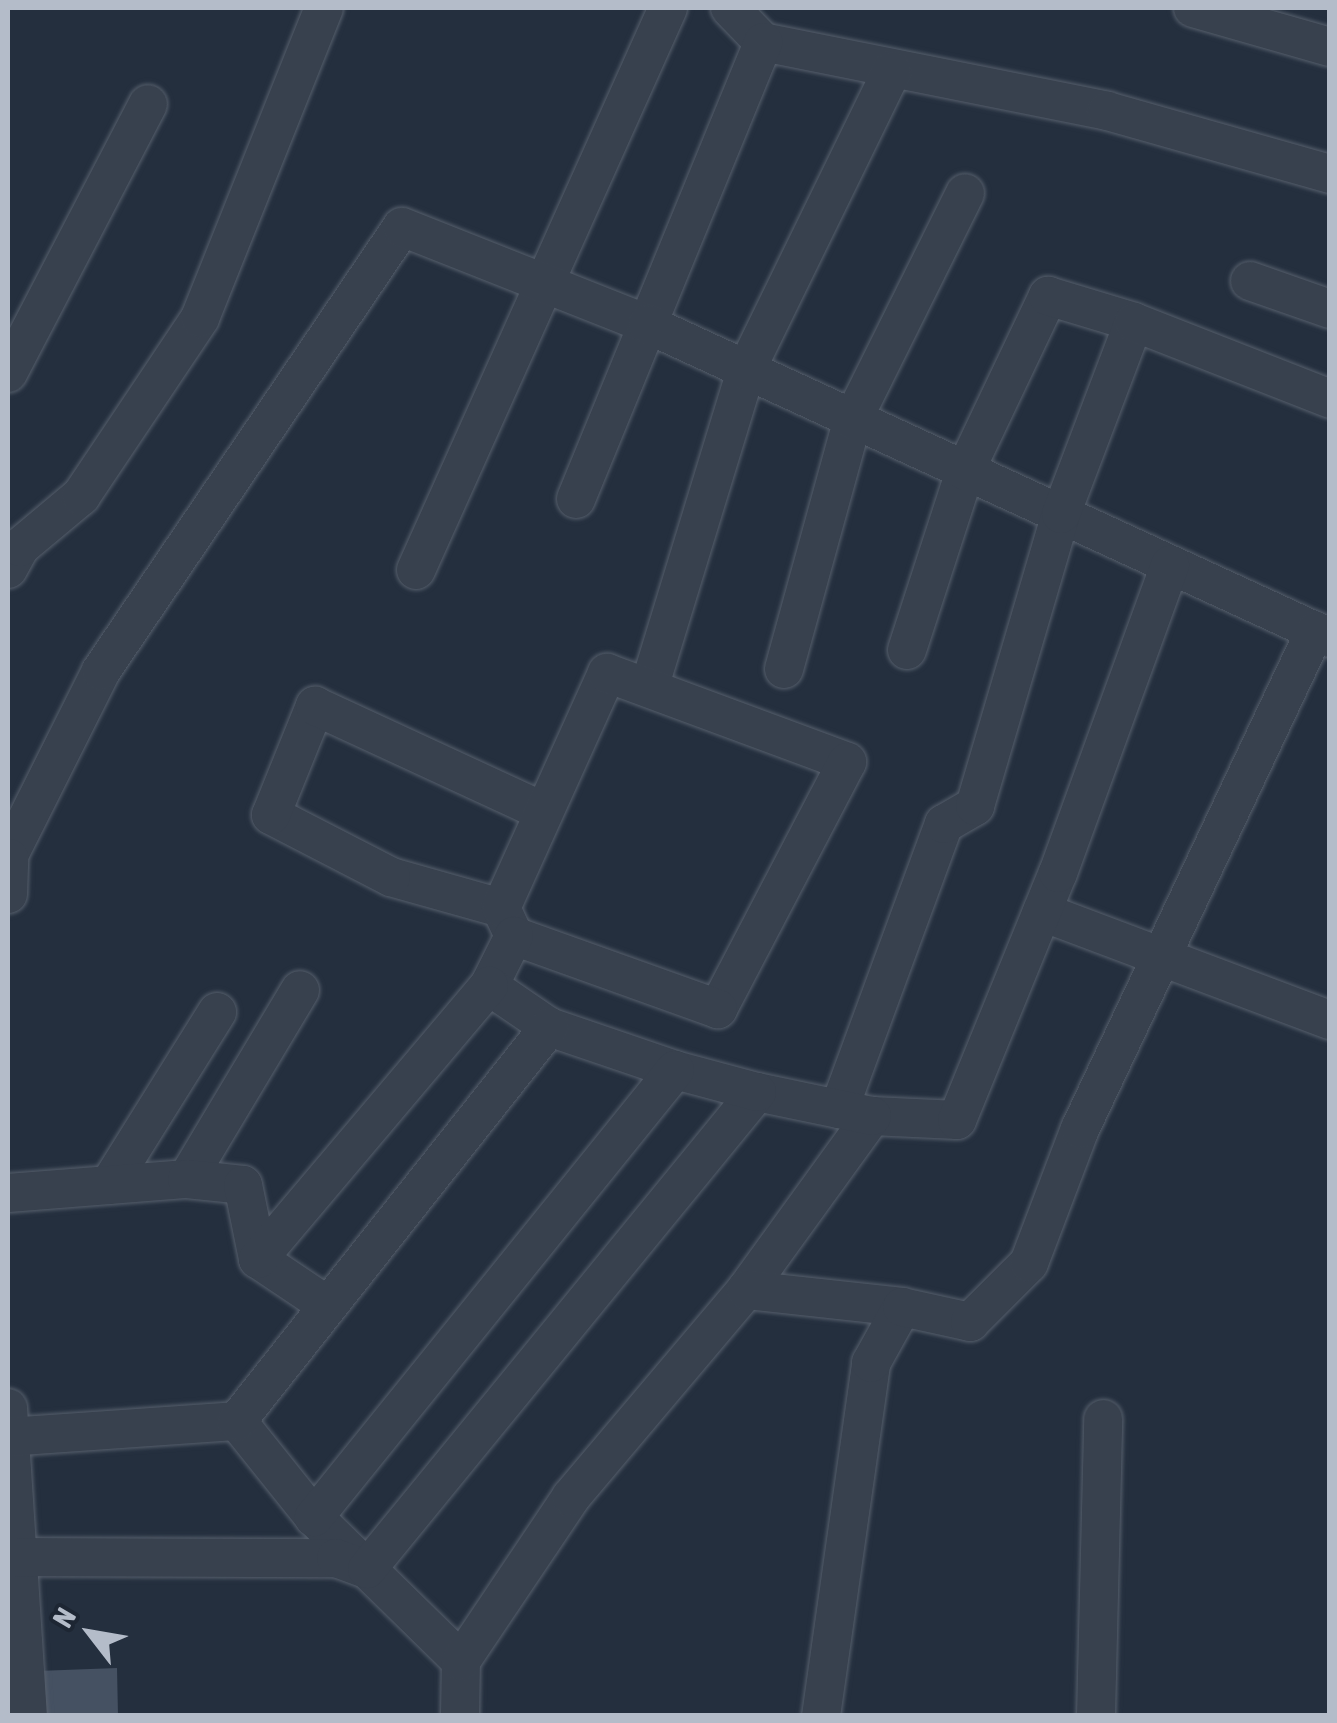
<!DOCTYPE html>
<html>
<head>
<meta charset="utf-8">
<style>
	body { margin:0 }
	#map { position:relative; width:1337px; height:1723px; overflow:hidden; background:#242f3e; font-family:"Asap Condensed",sans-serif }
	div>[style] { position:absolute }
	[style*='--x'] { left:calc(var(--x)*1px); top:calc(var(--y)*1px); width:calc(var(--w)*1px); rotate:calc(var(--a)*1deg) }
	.building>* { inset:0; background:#455162 }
	.roads { filter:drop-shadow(0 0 2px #565f6c) drop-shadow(0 0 2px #565f6c) }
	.minor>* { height:38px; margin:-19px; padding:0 19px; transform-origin:19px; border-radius:19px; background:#38414e }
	span { translate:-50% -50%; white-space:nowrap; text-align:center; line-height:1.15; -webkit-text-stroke:9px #1d2633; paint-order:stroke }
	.frame { position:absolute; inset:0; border:10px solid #b4bcc9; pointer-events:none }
	.north { position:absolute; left:40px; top:1583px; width:100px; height:100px; -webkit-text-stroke:8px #1d2633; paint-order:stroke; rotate:301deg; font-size:28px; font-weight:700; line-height:40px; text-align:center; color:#b4bcc9 }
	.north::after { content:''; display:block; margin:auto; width:35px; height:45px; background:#b4bcc9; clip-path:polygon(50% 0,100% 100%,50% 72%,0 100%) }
</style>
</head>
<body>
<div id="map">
	<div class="building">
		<div style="clip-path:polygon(117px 1668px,118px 1716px,39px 1716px,37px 1671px)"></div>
	</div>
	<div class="roads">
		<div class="minor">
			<div style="--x:730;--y:8;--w:47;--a:45.9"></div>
			<div style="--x:763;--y:42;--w:351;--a:11.3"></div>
			<div style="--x:1107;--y:111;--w:232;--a:15.8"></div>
			<div style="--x:1193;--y:8;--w:142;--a:15.9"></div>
			<div style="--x:1250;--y:281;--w:85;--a:19.3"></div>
			<div style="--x:8;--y:373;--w:303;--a:-62.5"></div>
			<div style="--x:576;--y:499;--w:494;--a:-67.7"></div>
			<div style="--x:8;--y:569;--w:25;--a:-61"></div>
			<div style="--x:20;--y:547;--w:80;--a:-39.9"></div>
			<div style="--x:81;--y:496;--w:214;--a:-56.2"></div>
			<div style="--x:200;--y:318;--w:334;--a:-68.2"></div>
			<div style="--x:416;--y:570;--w:616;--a:-65.85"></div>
			<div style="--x:907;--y:650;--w:188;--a:-72"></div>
			<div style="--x:965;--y:471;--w:194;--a:-64.6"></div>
			<div style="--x:1048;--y:296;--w:90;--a:16.8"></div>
			<div style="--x:784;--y:669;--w:259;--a:-74.6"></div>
			<div style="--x:853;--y:419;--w:252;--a:-63.6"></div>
			<div style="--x:649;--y:688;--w:332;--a:-73"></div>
			<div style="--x:746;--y:370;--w:333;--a:-64"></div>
			<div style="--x:8;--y:857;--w:208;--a:-63.4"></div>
			<div style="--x:101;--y:671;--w:536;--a:-55.87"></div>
			<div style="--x:402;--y:227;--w:264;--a:21.6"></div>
			<div style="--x:647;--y:324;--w:752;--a:24.69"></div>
			<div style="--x:8;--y:894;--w:36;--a:-88"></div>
			<div style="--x:501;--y:908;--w:114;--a:-164.3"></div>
			<div style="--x:391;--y:877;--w:135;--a:-152.7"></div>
			<div style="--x:271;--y:815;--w:118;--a:-68"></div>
			<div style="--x:315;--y:706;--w:252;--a:24.8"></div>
			<div style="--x:1042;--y:912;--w:308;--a:20.6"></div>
			<div style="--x:514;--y:936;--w:31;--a:-115"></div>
			<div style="--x:501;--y:908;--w:258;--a:-65.7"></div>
			<div style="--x:607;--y:673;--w:256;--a:20.3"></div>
			<div style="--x:847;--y:762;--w:279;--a:117.6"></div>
			<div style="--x:718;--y:1009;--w:217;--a:-160.3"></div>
			<div style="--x:514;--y:936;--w:56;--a:116.6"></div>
			<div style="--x:489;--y:986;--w:73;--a:34.3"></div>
			<div style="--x:549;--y:1027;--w:133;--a:18.8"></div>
			<div style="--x:839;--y:1109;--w:304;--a:-69.8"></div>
			<div style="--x:944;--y:824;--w:36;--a:-30"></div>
			<div style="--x:975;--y:806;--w:304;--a:-73.6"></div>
			<div style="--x:1061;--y:514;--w:205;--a:-69.2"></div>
			<div style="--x:1134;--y:322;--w:211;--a:21.4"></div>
			<div style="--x:872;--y:1116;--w:85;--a:2.7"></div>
			<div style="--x:957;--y:1120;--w:267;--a:-67.8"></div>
			<div style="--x:1058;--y:873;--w:328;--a:-70"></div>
			<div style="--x:187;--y:1179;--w:220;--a:-59.1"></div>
			<div style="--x:109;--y:1185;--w:204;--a:-58"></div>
			<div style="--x:8;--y:1193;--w:180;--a:-4.5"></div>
			<div style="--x:187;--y:1179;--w:56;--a:6.1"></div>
			<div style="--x:243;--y:1185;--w:76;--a:78.5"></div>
			<div style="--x:258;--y:1259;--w:84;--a:33.9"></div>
			<div style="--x:258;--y:1259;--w:358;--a:-49.8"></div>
			<div style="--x:746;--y:1290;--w:215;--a:-54.1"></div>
			<div style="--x:872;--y:1116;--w:117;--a:-168.2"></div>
			<div style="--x:8;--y:1408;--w:309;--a:86.3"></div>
			<div style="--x:237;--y:1421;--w:123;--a:51.3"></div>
			<div style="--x:314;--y:1517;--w:206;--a:44.4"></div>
			<div style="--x:8;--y:1437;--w:230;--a:-4"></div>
			<div style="--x:237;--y:1421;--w:503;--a:-51.63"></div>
			<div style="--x:8;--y:1557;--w:328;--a:0.2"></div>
			<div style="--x:336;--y:1558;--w:33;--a:20"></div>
			<div style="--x:367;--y:1569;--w:616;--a:-50.73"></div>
			<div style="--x:757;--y:1092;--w:85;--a:-165"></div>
			<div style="--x:675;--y:1070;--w:575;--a:128.92"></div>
			<div style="--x:460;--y:1716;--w:55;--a:-89"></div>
			<div style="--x:461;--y:1661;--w:197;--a:-56.1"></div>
			<div style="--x:571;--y:1497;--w:271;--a:-49.8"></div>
			<div style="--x:746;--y:1290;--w:157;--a:6.2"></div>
			<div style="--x:821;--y:1716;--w:357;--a:-81.9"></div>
			<div style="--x:871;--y:1363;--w:64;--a:-61"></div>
			<div style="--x:902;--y:1307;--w:70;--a:12.4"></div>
			<div style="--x:970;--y:1322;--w:83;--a:-45"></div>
			<div style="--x:1029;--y:1263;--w:143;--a:-69.2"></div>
			<div style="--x:1080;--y:1129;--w:551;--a:-64.74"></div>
			<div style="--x:1096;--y:1716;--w:297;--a:-88.6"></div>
		</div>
	</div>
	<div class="frame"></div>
	<div class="north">N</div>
</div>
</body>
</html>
